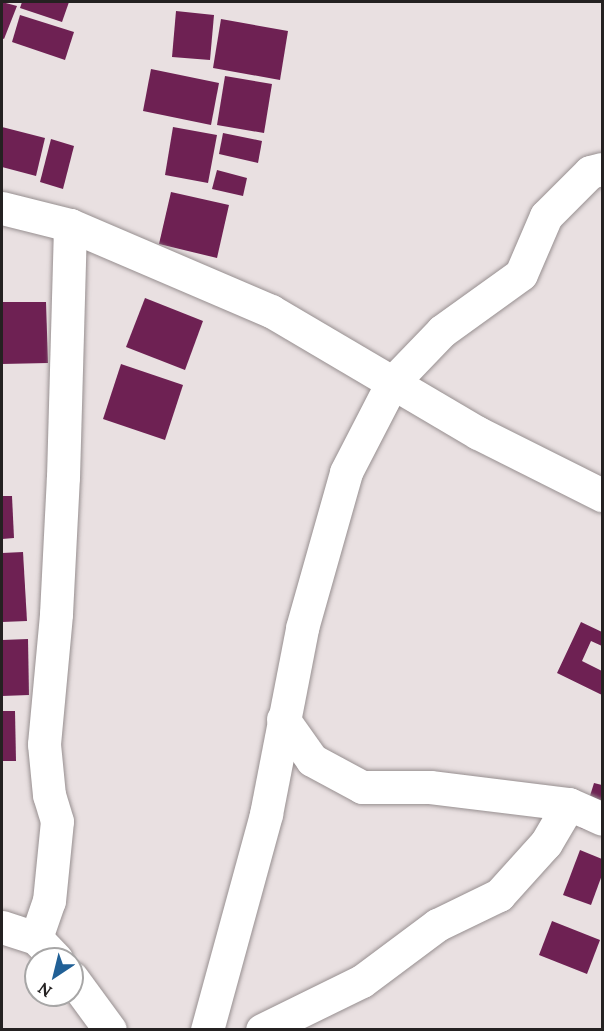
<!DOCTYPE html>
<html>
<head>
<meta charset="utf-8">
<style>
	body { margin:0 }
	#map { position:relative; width:604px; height:1031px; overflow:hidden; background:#e9e0e1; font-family:Lora,serif }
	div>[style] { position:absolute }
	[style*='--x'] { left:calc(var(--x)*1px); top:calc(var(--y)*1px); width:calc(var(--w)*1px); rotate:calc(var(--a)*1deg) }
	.building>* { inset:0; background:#6e2153 }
	.roads { filter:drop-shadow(0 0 2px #978f90) drop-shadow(0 0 2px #978f90) }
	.minor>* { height:33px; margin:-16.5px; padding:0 16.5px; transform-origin:16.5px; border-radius:16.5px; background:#fff }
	span { translate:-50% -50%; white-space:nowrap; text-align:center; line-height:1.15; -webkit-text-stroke:6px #fff; paint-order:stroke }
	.frame { position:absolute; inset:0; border:3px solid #242121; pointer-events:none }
	.north { position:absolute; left:24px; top:947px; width:60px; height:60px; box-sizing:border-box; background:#fff; border:2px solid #a7a6a6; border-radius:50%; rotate:215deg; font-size:16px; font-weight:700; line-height:24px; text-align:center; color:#242121 }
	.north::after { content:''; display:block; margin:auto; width:21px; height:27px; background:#216096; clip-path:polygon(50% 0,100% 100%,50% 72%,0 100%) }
</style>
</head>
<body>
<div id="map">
	<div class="building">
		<div style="clip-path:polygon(2px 2px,17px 6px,4px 39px,2px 38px)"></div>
		<div style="clip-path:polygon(22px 2px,69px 2px,62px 22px,20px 8px)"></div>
		<div style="clip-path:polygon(176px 11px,214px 15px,210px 60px,172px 57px)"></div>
		<div style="clip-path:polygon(20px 15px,74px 32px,65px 60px,12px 42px)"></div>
		<div style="clip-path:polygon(221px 19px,288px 31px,280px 80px,213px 68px)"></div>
		<div style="clip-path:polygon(151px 69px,219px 83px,211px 125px,143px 111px)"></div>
		<div style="clip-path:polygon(225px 76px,272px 84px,264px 133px,217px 125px)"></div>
		<div style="clip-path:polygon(2px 127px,45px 138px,36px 176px,2px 167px)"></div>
		<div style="clip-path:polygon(173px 127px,217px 135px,208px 183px,165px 175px)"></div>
		<div style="clip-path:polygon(223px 133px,262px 141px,258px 163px,219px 154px)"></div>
		<div style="clip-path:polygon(51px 139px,74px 146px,63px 189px,40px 182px)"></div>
		<div style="clip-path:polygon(217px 170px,247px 178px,243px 196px,212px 189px)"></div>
		<div style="clip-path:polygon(171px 192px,229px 205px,217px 258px,159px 244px)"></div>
		<div style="clip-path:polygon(145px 298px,203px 321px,185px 370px,126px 347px)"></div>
		<div style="clip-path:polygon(2px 302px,46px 302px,48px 363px,2px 364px)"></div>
		<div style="clip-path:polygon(121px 364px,183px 385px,165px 440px,103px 419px)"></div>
		<div style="clip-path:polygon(2px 496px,12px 496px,14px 538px,2px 539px)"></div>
		<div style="clip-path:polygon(23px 552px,27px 621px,2px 622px,2px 553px)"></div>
		<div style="clip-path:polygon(581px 622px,602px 632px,602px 646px,591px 641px,582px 661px,602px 671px,602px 695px,557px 673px)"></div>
		<div style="clip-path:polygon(28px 639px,29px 695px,2px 696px,2px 640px)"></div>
		<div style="clip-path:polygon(2px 711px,15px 711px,16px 761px,2px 761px)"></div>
		<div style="clip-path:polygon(594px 783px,602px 785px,602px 835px,580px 828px)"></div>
		<div style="clip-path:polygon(580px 850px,602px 859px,602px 875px,591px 905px,563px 895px)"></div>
		<div style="clip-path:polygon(552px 921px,600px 940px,587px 974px,539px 955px)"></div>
	</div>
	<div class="roads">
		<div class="minor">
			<div style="--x:2;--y:208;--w:70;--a:14"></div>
			<div style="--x:70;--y:225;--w:219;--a:23.2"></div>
			<div style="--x:271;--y:311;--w:240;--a:30.5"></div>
			<div style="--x:478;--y:433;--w:139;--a:26.6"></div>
			<div style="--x:283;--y:719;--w:50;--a:54.7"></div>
			<div style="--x:312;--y:760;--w:57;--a:28.4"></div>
			<div style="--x:362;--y:787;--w:68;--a:0"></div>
			<div style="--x:430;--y:787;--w:140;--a:7"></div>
			<div style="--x:569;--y:804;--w:36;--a:24"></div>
			<div style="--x:2;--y:927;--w:36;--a:18"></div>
			<div style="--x:36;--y:938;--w:29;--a:46"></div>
			<div style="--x:36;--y:938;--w:39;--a:-71"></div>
			<div style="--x:49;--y:901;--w:80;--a:-84.3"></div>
			<div style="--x:57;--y:821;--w:27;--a:-107"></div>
			<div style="--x:49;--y:795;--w:51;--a:-95.6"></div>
			<div style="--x:44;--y:744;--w:131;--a:-84.7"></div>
			<div style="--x:56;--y:614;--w:137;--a:-87.1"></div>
			<div style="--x:63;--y:477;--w:252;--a:-88.4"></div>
			<div style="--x:72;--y:978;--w:64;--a:53.8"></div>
			<div style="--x:207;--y:1030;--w:224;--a:-74.7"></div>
			<div style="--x:266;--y:814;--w:189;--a:-79"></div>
			<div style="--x:302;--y:628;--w:162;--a:-74.2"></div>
			<div style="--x:346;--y:472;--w:100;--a:-62.7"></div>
			<div style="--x:392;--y:383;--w:72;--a:-46.1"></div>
			<div style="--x:442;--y:331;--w:97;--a:-35.8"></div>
			<div style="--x:521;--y:274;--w:63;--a:-66.7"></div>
			<div style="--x:546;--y:216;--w:62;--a:-45"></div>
			<div style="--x:590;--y:172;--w:12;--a:-14"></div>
			<div style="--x:262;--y:1030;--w:111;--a:-26.1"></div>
			<div style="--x:362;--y:981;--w:94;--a:-36.7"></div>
			<div style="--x:437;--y:925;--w:69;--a:-25.8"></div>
			<div style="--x:499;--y:895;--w:70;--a:-47.9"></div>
			<div style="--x:546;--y:843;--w:45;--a:-59.5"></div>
		</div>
	</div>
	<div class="frame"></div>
	<div class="north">N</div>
</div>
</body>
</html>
